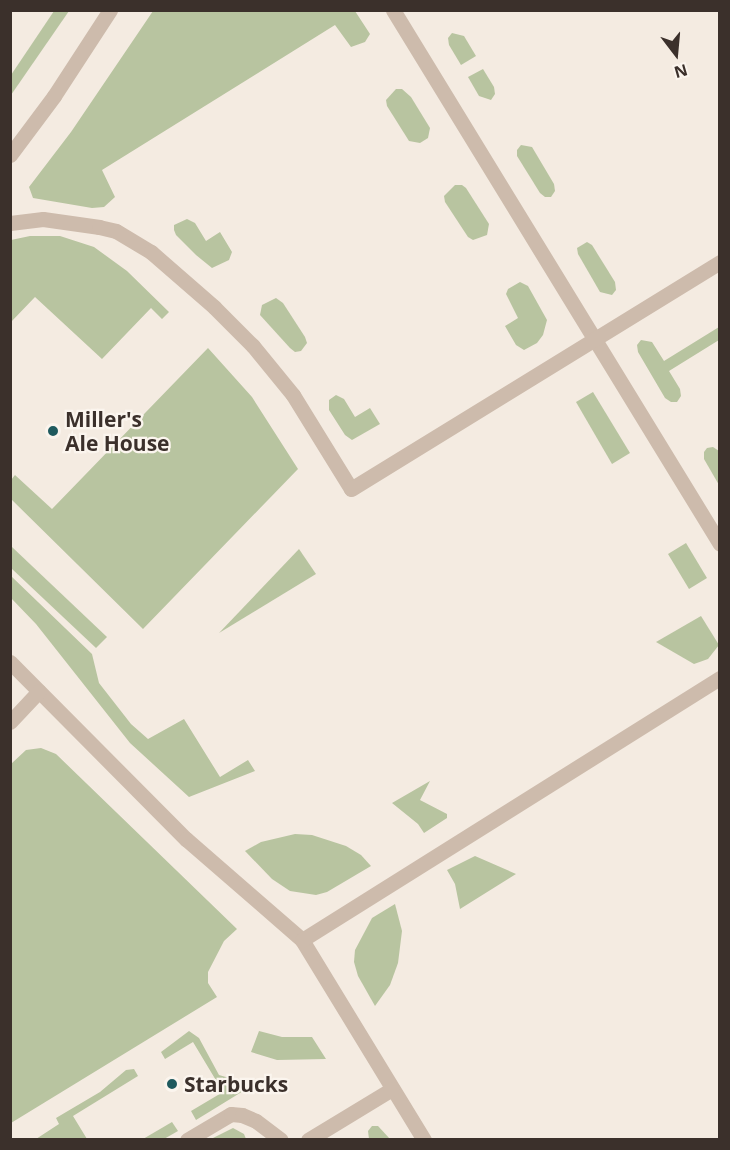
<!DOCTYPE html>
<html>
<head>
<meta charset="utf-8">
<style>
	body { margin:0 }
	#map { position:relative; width:730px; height:1150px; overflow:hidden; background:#f4ebe1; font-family:"Open Sans",sans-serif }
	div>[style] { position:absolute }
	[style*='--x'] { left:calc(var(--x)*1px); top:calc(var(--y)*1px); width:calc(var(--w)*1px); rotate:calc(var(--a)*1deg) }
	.green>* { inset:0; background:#b8c4a0 }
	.service>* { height:15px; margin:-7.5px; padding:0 7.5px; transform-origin:7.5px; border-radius:7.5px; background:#cdbbac }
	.minor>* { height:15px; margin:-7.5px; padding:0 7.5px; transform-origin:7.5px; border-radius:7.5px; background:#cdbbac }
	.dots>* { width:16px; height:16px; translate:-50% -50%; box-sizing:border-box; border:3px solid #fbf5ee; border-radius:50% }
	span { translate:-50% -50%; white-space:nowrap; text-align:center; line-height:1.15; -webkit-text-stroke:4.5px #fbf5ee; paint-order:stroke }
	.poi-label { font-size:21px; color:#3b302b; font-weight:700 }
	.left { translate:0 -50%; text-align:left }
	.frame { position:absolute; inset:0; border:12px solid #3b302b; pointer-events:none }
	.north { position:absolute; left:646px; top:24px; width:60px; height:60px; -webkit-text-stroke:4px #fbf5ee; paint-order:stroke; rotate:164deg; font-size:16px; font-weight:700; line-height:24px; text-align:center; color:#3b302b }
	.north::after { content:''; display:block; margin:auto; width:21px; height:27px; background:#3b302b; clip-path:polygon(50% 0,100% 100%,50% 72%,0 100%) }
</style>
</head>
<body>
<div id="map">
	<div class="green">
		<div style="clip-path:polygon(54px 11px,69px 11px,11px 95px,11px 75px)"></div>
		<div style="clip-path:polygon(153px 11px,355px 11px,370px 34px,365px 42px,351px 47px,335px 25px,102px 170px,115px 197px,104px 207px,92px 208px,33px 198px,29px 187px,71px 132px)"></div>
		<div style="clip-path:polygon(452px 33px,464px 36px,476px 56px,461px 65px,449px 45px,448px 38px)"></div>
		<div style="clip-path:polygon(483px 69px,494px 87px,495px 94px,491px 100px,479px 96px,468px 77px)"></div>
		<div style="clip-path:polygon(396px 89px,402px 89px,411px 97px,430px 128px,428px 138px,420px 143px,409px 141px,387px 106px,386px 100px)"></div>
		<div style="clip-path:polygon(521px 145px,532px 147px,554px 184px,555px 191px,551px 197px,545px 197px,540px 193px,517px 156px,517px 150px)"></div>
		<div style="clip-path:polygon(455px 185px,462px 185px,466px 188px,489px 224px,487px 235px,473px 240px,468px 237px,445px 202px,444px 196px)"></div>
		<div style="clip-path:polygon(187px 219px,195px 223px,206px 241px,220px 232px,232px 252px,229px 260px,212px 268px,196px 255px,176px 235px,174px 230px,174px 225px)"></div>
		<div style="clip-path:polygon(30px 236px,60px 236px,94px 247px,127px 271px,169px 312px,162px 319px,151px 308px,102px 359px,35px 297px,11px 322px,11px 240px)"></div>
		<div style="clip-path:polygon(587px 242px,592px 245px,615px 282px,616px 290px,612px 295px,600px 292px,578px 254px,577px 248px)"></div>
		<div style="clip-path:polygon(520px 282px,528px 286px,547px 320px,543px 335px,537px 343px,524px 350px,516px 345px,505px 326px,518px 318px,506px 294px,508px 289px)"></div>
		<div style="clip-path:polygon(276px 298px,283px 303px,305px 337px,307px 343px,301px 351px,295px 352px,290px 348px,260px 315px,262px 305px)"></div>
		<div style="clip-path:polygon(719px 327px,719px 340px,669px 371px,680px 389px,681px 396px,677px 402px,671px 402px,665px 398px,638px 352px,637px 345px,641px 340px,652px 342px,664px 361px)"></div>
		<div style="clip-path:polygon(208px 348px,252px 397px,298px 469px,143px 629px,11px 499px,11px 480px,15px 475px,52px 509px)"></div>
		<div style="clip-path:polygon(593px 392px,630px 453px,612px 464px,576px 402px)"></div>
		<div style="clip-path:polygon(336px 395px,344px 399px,355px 417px,370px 408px,380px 424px,352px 440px,345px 435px,329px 410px,329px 400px)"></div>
		<div style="clip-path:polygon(713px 447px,719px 451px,719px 485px,704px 459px,704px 452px,707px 448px)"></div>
		<div style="clip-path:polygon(686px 543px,707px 578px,689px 589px,668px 554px)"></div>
		<div style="clip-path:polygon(12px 547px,107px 637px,96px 648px,11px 568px)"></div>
		<div style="clip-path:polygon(299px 549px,316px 574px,219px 633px)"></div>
		<div style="clip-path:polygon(11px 576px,92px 654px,99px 683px,131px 724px,148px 739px,184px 719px,220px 777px,248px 760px,255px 771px,189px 797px,130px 743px,36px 624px,11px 598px)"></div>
		<div style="clip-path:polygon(701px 616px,719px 645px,708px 659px,694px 664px,656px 642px)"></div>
		<div style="clip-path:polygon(41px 748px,56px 754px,237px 929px,224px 941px,208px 972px,208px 983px,217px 997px,11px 1123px,11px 764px,26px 750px)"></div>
		<div style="clip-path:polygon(430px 781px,420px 800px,447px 814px,447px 818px,424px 833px,418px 824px,392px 803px)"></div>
		<div style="clip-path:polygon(295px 834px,312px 835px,346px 846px,361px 855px,371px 866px,327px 892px,316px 895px,290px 891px,272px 879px,245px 851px,261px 842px)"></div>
		<div style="clip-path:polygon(475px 856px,516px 874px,460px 909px,455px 884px,447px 870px)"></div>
		<div style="clip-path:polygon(395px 904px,402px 931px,398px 963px,390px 985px,375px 1006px,358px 976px,354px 962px,355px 950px,372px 918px)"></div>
		<div style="clip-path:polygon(189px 1031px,199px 1038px,219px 1075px,253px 1085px,196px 1120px,191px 1111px,223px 1092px,193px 1042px,165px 1059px,161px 1052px)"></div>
		<div style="clip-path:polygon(259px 1031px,282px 1037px,312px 1037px,326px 1059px,277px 1060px,251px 1052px)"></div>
		<div style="clip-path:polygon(134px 1069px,138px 1076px,73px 1116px,87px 1139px,36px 1139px,59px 1124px,56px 1118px,100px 1092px,126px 1070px)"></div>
		<div style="clip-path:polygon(172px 1122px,178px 1131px,164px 1139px,143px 1139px)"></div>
		<div style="clip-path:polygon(372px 1126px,378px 1126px,390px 1139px,369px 1139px,368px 1131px)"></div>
		<div style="clip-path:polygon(233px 1128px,244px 1134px,246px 1139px,211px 1139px)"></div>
	</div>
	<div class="service">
		<div style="--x:393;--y:10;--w:626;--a:58.52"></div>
		<div style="--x:10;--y:223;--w:33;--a:-7"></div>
		<div style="--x:43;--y:219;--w:57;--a:8.1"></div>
		<div style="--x:99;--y:227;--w:17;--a:13"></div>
		<div style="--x:116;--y:231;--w:41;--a:31"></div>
		<div style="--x:151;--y:252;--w:84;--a:41.1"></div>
		<div style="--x:214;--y:307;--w:55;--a:45"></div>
		<div style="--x:253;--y:346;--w:63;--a:50.8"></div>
		<div style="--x:293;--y:395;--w:110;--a:58.3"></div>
		<div style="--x:351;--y:489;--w:433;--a:-31.6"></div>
		<div style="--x:10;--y:662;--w:250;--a:45.2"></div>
		<div style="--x:186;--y:839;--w:154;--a:41"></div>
		<div style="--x:302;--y:940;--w:234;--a:58.6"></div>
		<div style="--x:10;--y:722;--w:42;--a:-46.9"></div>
		<div style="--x:302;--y:940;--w:493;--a:-32.1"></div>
		<div style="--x:187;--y:1140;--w:51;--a:-30.6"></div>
		<div style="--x:231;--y:1114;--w:11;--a:5"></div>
		<div style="--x:242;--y:1115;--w:15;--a:23"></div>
		<div style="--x:256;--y:1121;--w:31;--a:37"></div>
		<div style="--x:308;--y:1140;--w:98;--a:-31.3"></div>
	</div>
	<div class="minor">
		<div style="--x:10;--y:155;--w:74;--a:-53.3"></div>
		<div style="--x:54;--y:96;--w:103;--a:-56.9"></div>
	</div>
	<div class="dots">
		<div style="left:53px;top:431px;background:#1f5a5e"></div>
		<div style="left:172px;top:1084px;background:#1f5a5e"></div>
	</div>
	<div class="poi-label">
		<span class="left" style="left:65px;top:431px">Miller's<br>Ale House</span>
		<span class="left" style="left:184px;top:1084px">Starbucks</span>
	</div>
	<div class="frame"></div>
	<div class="north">N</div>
</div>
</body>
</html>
